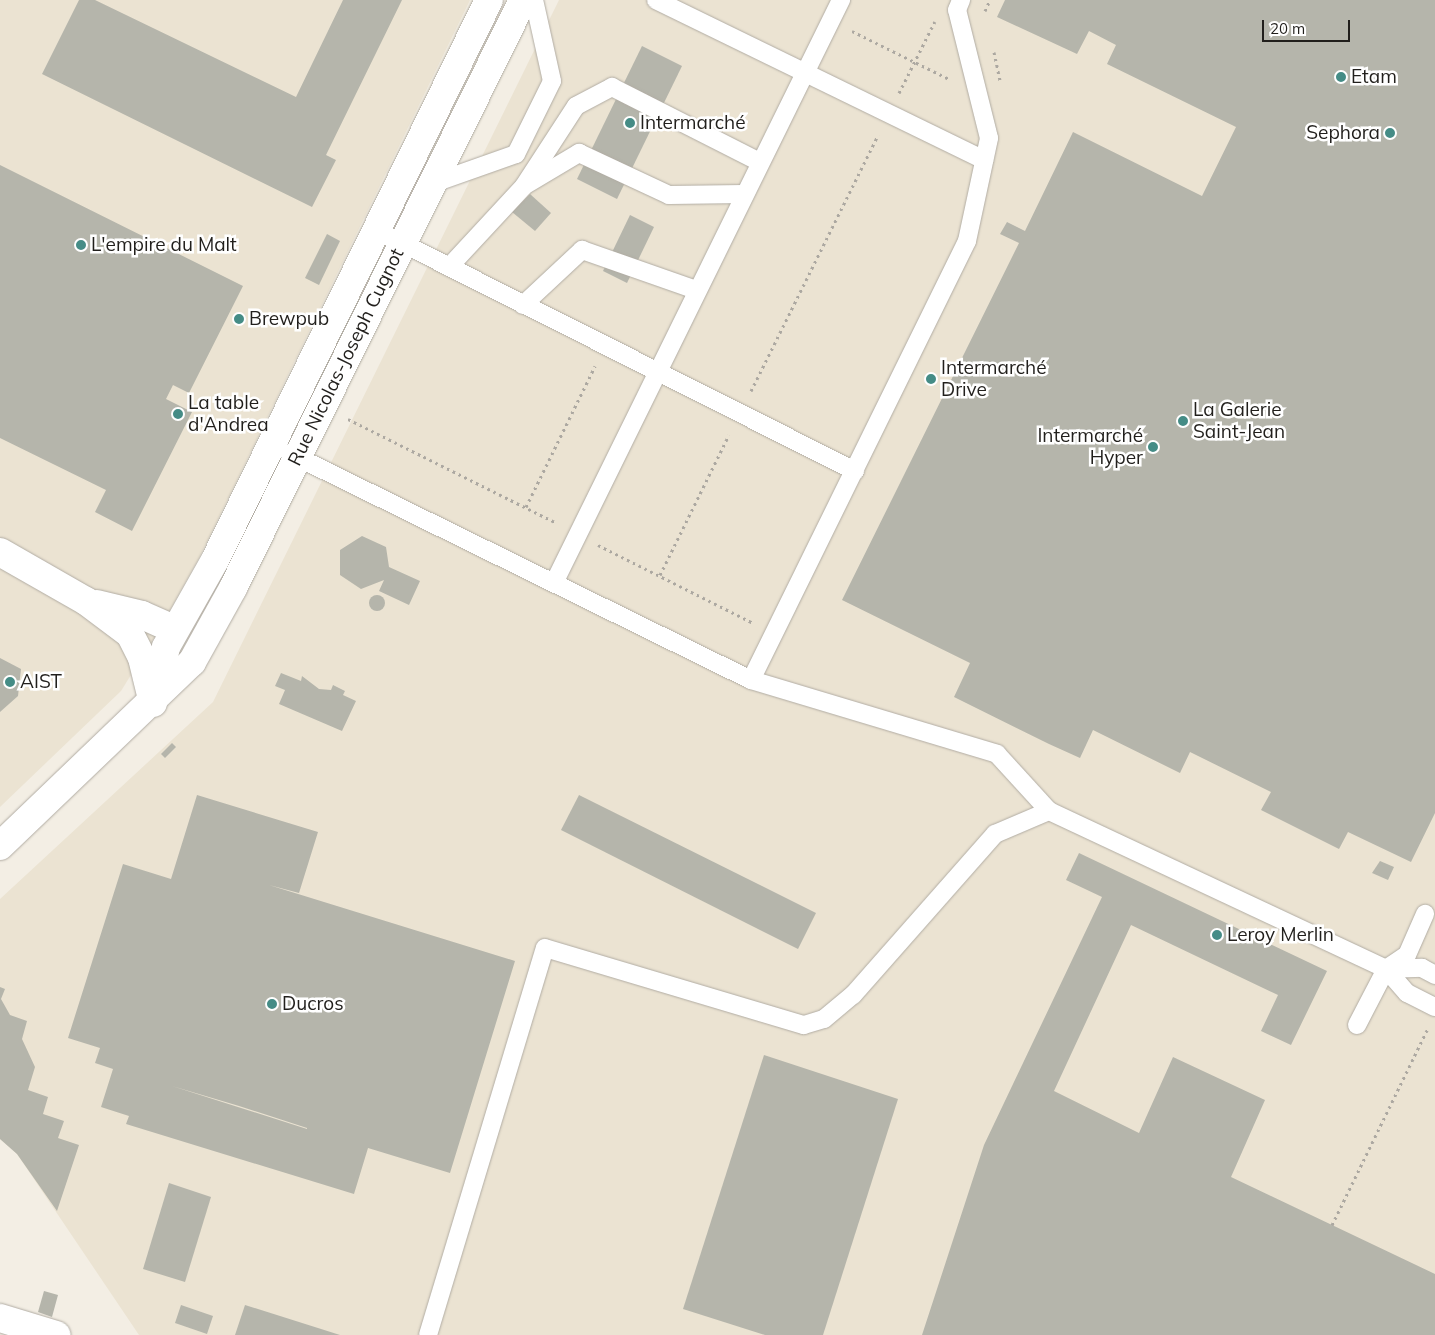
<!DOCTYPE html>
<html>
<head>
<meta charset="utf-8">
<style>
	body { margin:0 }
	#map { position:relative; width:1435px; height:1335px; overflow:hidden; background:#f3eee4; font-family:Mulish,sans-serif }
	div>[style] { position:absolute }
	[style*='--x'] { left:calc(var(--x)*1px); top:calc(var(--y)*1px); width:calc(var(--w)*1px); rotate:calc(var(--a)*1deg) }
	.built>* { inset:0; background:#ebe3d2 }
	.building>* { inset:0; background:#b5b5ab }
	.round { border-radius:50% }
	.path>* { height:3px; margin-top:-1.5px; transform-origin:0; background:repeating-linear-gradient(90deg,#aca8a1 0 2.5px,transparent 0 6.5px) }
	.roads { filter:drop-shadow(0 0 1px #b1aca3) drop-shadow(0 0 1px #b1aca3) }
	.lane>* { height:18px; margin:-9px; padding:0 9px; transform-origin:9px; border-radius:9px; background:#fff }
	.street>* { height:28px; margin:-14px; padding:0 14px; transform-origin:14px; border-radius:14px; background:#fff }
	.dots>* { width:14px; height:14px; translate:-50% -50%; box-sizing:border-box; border:2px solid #fff; border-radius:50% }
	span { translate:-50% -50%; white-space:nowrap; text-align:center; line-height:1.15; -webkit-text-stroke:5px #fff; paint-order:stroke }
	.poi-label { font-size:19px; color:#211f1c }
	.left { translate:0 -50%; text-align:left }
	.right { translate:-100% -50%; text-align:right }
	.street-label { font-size:19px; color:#211f1c }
	.scale { position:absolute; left:1262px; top:20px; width:88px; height:22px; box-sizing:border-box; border:2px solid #211f1c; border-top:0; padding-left:6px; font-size:15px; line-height:18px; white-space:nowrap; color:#211f1c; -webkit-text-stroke:4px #fff; paint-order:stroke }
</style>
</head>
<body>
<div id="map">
	<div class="built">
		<div style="clip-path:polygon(0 0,470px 0,199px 558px,157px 633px,121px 691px,0 807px)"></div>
		<div style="clip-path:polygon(559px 0,1435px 0,1435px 1335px,139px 1335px,17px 1154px,0 1139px,0 899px,213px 702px)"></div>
	</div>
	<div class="building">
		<div style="clip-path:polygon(79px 0,95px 0,296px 97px,343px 0,402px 0,326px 155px,336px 160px,312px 207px,42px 74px)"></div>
		<div style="clip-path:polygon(1005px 0,1435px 0,1435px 813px,1411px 862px,1348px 832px,1339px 849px,1261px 810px,1271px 792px,1190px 752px,1180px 773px,1093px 730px,1080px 758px,1049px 744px,954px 697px,970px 663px,842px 600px,1019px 243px,1000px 234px,1007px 222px,1025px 231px,1073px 132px,1202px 196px,1236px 127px,1107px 64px,1116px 45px,1089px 31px,1077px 54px,997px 17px)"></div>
		<div style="clip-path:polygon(642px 46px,682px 66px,617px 199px,577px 179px)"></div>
		<div style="clip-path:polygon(0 165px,243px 286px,189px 393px,173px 385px,166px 399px,192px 412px,132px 531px,95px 512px,106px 490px,0 438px)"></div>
		<div style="clip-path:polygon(530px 194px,551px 213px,535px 231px,512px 212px)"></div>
		<div style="clip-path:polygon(630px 215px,654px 227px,627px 283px,603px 271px)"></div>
		<div style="clip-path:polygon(327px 234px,340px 241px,319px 285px,305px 278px)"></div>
		<div style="clip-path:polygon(362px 536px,386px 547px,389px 567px,420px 581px,409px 605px,379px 591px,384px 580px,361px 589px,340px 575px,340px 550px)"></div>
		<div class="round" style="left:369px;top:595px;width:16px;height:16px"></div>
		<div style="clip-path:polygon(0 658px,21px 669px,18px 696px,0 712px)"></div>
		<div style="clip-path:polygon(281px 673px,301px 681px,302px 676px,319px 689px,331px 690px,333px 685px,345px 691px,343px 695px,356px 701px,342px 731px,279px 704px,285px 690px,275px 686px)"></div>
		<div style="clip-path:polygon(172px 743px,176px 747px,165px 758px,161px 754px)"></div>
		<div style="clip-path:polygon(evenodd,197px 795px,318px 832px,299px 893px,269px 885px,515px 961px,450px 1173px,368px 1148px,354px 1194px,126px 1124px,129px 1116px,101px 1107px,113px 1069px,95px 1063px,100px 1048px,68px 1038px,123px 864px,171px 879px,197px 795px,172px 1086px,239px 1106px,307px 1128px,307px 1129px,172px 1086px)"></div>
		<div style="clip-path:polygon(579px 795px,816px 913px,798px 949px,561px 830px)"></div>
		<div style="clip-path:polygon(1079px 853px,1327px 971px,1291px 1045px,1261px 1031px,1278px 995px,1131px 925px,1054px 1091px,1139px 1133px,1173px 1057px,1265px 1100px,1231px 1177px,1435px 1274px,1435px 1335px,922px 1335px,984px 1145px,1102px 897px,1066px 880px)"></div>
		<div style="clip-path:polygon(1380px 861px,1394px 867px,1388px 880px,1372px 873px)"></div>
		<div style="clip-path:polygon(0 987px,5px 989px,1px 999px,10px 1015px,27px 1021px,22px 1039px,35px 1067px,28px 1090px,48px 1097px,43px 1114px,64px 1121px,58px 1138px,79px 1145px,57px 1211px,17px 1154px,0 1139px)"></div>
		<div style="clip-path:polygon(764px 1055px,898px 1099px,823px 1335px,765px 1335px,683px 1309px)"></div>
		<div style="clip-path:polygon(169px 1183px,211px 1197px,185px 1282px,143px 1269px)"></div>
		<div style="clip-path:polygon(44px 1291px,58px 1295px,52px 1317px,38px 1312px)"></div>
		<div style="clip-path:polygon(181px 1305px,213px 1316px,207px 1334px,175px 1323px)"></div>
		<div style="clip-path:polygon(245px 1305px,340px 1335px,235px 1335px)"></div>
	</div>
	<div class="path">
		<div style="--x:985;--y:11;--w:12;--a:-66"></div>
		<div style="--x:852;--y:31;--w:108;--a:26.3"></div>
		<div style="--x:994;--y:52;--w:29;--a:78"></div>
		<div style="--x:899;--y:93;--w:80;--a:-63.4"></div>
		<div style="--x:751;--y:391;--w:286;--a:-63.6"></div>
		<div style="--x:348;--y:419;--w:233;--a:26.5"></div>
		<div style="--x:526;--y:507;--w:157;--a:-63.9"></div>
		<div style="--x:598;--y:545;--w:174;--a:26.7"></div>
		<div style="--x:660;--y:575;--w:156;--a:-63.8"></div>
		<div style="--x:1332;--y:1225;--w:219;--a:-64"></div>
	</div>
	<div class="roads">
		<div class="lane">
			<div style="--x:656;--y:0;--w:365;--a:26"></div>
			<div style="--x:434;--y:183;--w:87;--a:-19.5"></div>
			<div style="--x:516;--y:154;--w:81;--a:-63.7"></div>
			<div style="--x:552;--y:81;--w:83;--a:-102.5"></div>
			<div style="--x:527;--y:184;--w:61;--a:-30.8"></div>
			<div style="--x:579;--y:153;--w:99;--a:25"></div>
			<div style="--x:669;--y:195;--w:75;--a:-0.8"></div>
			<div style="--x:378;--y:231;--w:534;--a:26.71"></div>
			<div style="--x:449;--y:267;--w:110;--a:-47.2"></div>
			<div style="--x:524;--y:186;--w:95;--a:-57"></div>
			<div style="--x:576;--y:106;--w:41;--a:-27.8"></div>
			<div style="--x:612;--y:87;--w:166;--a:26.9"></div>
			<div style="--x:523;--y:305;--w:81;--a:-43"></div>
			<div style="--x:582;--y:250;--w:121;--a:19.3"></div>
			<div style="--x:289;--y:453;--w:515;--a:26.17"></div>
			<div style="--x:751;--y:680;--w:257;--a:16.7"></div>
			<div style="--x:997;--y:754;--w:77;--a:47.6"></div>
			<div style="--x:1049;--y:811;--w:372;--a:25.1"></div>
			<div style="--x:1386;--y:969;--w:32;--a:49"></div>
			<div style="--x:1407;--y:993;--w:31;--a:27"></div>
			<div style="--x:554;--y:583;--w:650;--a:-63.79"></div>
			<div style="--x:751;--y:680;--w:489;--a:-63.8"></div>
			<div style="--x:967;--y:241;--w:105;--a:-77.9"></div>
			<div style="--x:989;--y:138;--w:132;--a:-104"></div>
			<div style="--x:957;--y:10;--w:11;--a:-68"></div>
			<div style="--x:1386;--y:969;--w:36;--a:-2"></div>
			<div style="--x:1422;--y:968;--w:15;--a:28"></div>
			<div style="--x:1357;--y:1025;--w:63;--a:-62.6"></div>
			<div style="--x:1386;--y:969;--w:25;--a:-34"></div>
			<div style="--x:1407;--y:955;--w:45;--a:-66.3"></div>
			<div style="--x:428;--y:1335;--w:404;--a:-73.2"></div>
			<div style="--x:545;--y:948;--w:270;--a:16.6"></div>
			<div style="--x:804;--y:1025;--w:21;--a:-17"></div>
			<div style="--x:824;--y:1019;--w:38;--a:-40"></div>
			<div style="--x:853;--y:995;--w:215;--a:-48.6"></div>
			<div style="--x:995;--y:834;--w:59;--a:-23.1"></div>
		</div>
		<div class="street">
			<div style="--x:0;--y:552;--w:99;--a:29.7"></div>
			<div style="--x:86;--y:601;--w:55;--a:36.9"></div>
			<div style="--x:130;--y:634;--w:27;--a:63"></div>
			<div style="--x:142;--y:658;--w:42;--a:76.3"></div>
			<div style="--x:97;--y:604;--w:46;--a:13.7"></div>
			<div style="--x:142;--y:615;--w:36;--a:24"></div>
			<div style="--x:153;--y:703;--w:57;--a:-76.9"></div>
			<div style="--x:166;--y:647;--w:100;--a:-60.6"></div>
			<div style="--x:215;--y:560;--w:623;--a:-63.93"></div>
			<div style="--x:0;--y:846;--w:266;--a:-43.8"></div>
			<div style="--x:192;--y:662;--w:85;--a:-61"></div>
			<div style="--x:233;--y:588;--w:656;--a:-63.75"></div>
			<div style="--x:0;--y:1318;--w:59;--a:16.9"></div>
		</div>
	</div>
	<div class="dots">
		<div style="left:1341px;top:77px;background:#458c86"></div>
		<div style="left:630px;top:123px;background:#458c86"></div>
		<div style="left:1390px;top:133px;background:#458c86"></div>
		<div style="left:81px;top:245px;background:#458c86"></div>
		<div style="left:239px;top:319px;background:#458c86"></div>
		<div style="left:931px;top:379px;background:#458c86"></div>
		<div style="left:178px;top:414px;background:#458c86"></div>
		<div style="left:1183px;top:421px;background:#458c86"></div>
		<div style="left:1153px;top:447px;background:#458c86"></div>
		<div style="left:10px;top:682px;background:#458c86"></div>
		<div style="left:1217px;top:935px;background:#458c86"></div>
		<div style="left:272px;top:1004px;background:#458c86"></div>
	</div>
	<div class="poi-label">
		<span class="left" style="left:1351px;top:77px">Etam</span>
		<span class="left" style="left:640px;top:123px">Intermarché</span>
		<span class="right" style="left:1380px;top:133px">Sephora</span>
		<span class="left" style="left:91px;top:245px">L'empire du Malt</span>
		<span class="left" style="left:249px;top:319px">Brewpub</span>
		<span class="left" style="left:941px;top:379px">Intermarché<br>Drive</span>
		<span class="left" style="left:188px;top:414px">La table<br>d'Andrea</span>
		<span class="left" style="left:1193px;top:421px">La Galerie<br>Saint-Jean</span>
		<span class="right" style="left:1143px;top:447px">Intermarché<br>Hyper</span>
		<span class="left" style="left:20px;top:682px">AIST</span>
		<span class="left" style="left:1227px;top:935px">Leroy Merlin</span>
		<span class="left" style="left:282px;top:1004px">Ducros</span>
	</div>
	<div class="street-label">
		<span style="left:346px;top:357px;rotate:-64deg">Rue Nicolas-Joseph Cugnot</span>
	</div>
	<div class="scale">20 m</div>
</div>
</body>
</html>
